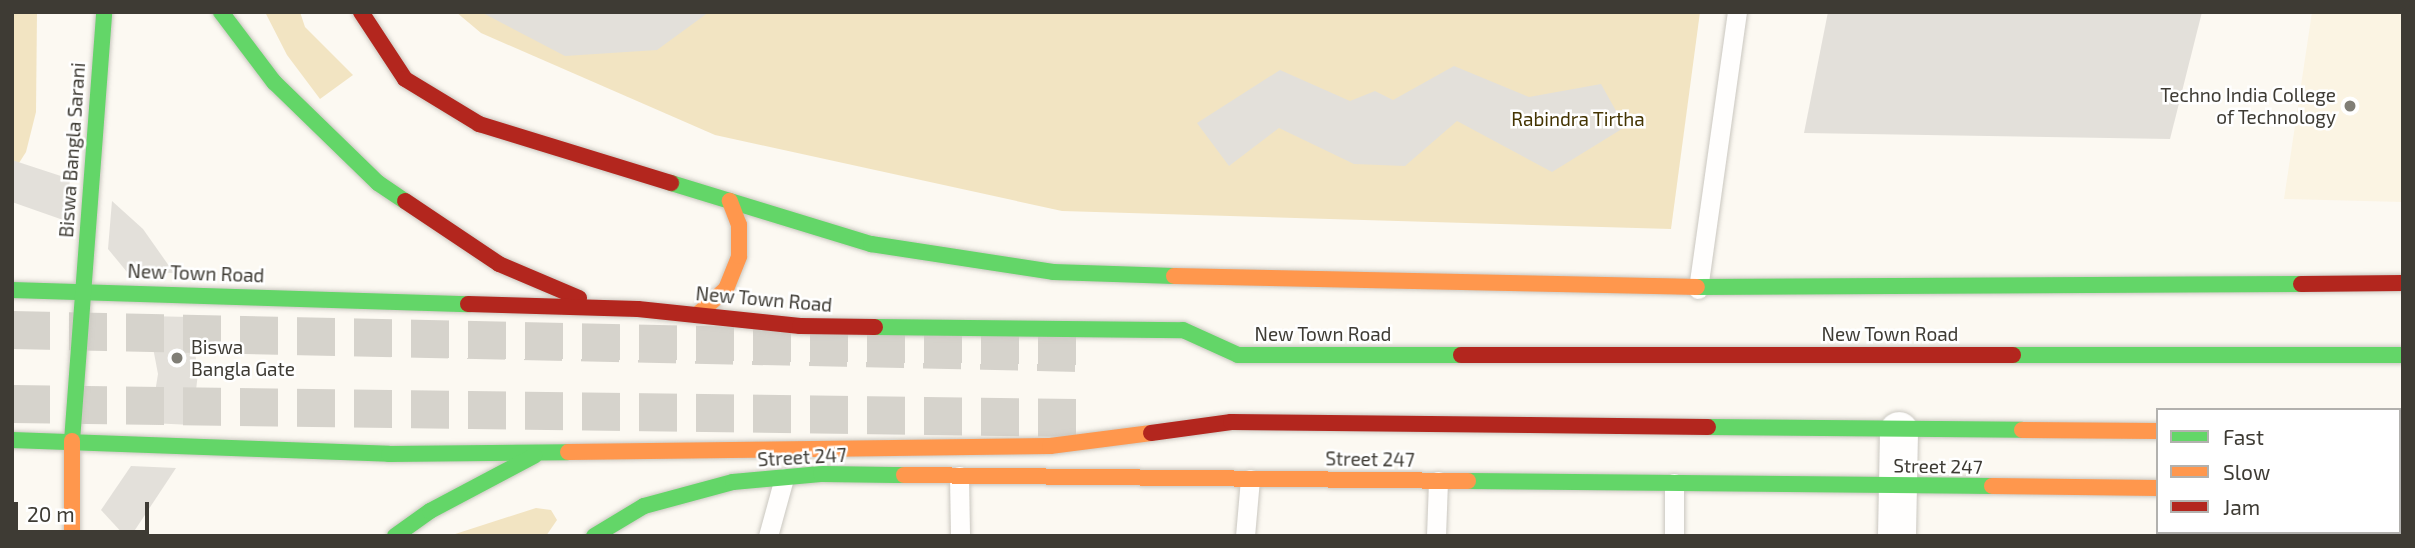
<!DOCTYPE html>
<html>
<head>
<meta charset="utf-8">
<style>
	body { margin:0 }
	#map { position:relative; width:2415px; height:548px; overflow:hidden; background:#fcf9f2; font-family:"Exo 2",sans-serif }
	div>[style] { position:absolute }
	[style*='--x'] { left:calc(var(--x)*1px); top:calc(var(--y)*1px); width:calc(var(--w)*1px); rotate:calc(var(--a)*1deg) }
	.built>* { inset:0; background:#fbf4e3 }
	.green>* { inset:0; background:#f2e4c2 }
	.building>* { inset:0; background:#e3e0da }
	.primary-tunnel>* { height:38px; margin-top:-19px; transform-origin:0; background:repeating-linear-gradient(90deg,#d6d3cc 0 38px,transparent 0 57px) }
	.roads { filter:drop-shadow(0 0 2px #cac7c0) drop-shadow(0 0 2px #cac7c0) }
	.lane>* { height:19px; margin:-9.5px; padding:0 9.5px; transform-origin:9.5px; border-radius:9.5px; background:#fffefd }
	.street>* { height:38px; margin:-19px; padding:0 19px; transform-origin:19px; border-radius:19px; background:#fffefd }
	.fast>* { height:16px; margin:-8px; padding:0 8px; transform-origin:8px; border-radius:8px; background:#63d668 }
	.slow>* { height:16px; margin:-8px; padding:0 8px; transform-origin:8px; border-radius:8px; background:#ff974d }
	.jam>* { height:16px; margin:-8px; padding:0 8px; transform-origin:8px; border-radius:8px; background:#b3261e }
	.dots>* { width:19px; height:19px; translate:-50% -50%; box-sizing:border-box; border:4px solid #fff; border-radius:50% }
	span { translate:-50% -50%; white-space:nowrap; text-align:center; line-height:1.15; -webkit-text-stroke:5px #fff; paint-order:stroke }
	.poi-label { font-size:19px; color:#3e3b34 }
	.right { translate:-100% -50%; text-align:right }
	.left { translate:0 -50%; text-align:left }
	.park-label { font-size:19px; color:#443402 }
	.street-label { font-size:19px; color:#3e3b34 }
	.frame { position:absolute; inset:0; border:14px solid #3e3b34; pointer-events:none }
	.legend { position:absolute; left:2156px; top:408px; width:245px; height:126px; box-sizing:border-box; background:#fff; border:2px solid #b2b1ae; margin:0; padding:9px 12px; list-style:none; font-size:21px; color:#3e3b34 }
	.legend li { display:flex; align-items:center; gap:14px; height:35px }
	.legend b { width:35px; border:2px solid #b2b1ae }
	.scale { position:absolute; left:14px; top:502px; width:135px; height:32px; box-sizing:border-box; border:4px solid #3e3b34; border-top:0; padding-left:9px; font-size:21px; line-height:24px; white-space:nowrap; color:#3e3b34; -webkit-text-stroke:5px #fff; paint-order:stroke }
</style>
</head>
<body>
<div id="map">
	<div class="built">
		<div style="clip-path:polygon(2312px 12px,2403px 12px,2403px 202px,2284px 199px)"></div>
	</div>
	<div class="green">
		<div style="clip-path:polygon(12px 12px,37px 12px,36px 112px,26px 152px,12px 174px)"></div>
		<div style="clip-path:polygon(265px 12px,300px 12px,305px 27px,353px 75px,320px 99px,287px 55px)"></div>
		<div style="clip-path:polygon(456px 12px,1700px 12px,1671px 229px,1062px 211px,715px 135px,481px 33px)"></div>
		<div style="clip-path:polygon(536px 508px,551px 510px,557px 520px,546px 536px,449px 536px)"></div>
	</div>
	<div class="building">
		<div style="clip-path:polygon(481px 12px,709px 12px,657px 50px,565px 56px)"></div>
		<div style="clip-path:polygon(1828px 12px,2202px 12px,2170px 139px,1804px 133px)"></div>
		<div style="clip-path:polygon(1454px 66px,1529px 97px,1601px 84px,1625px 127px,1552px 172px,1457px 121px,1405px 166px,1354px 164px,1279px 128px,1229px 166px,1197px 123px,1280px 70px,1350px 101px,1375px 91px,1393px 100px)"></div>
		<div style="clip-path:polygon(12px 160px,70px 179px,66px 221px,12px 202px)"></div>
		<div style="clip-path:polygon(112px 201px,143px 229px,174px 273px,127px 272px,108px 249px)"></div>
		<div style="clip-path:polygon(147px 316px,190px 317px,198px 373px,192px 425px,150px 423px,158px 374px)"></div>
		<div style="clip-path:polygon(131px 466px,176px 468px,131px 536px,125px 536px,101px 510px)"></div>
	</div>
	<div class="primary-tunnel">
		<div style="--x:12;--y:330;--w:1067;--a:1.23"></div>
		<div style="--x:12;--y:404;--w:1065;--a:0.75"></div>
	</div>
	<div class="roads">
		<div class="lane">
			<div style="--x:1698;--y:289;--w:280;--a:-82"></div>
			<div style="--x:959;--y:476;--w:60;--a:89"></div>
			<div style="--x:1674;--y:535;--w:52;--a:-90"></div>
			<div style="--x:768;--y:536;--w:60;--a:-74.6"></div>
			<div style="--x:1245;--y:536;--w:57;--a:-85"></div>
			<div style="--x:1436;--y:536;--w:55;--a:-87.9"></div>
		</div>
		<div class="street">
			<div style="--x:1897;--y:536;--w:105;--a:-88.9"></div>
		</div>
		<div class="fast">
			<div style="--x:221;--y:12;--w:88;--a:52.9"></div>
			<div style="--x:274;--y:82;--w:145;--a:44.2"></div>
			<div style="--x:378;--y:183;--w:32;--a:34"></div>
			<div style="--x:671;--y:183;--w:209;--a:17"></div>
			<div style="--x:871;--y:244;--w:184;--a:8.7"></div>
			<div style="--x:1053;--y:272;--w:121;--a:1.9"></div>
			<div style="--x:1697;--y:287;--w:604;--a:-0.28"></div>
			<div style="--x:12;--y:290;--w:456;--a:1.8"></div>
			<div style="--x:875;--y:327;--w:308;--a:0.6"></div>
			<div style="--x:1183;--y:330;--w:60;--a:24.4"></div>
			<div style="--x:1238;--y:355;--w:223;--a:0"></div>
			<div style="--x:2013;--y:355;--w:390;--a:0"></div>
			<div style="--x:1708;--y:427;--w:314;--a:0.5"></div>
			<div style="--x:12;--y:440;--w:377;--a:2.1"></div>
			<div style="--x:389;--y:454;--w:179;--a:-0.6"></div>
			<div style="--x:72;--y:441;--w:430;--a:-85.7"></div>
			<div style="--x:1468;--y:481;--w:524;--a:0.55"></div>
			<div style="--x:395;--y:536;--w:43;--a:-35.5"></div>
			<div style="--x:430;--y:511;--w:118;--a:-27.9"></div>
			<div style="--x:594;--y:536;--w:58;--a:-31"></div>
			<div style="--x:644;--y:506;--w:92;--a:-15.1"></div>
			<div style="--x:733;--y:482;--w:88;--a:-5.2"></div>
			<div style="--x:821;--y:474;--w:83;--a:0.7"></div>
		</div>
		<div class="slow">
			<div style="--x:1174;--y:276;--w:523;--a:1.2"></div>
			<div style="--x:697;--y:315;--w:39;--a:-42"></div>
			<div style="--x:726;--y:289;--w:35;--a:-68"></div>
			<div style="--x:739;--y:256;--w:31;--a:-90"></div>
			<div style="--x:739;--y:225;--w:26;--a:-111"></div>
			<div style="--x:2022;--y:430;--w:136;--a:0.4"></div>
			<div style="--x:2399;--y:431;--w:4;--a:0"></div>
			<div style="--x:72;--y:441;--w:95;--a:90"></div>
			<div style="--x:568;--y:452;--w:482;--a:-0.7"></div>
			<div style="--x:1050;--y:446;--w:102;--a:-7.3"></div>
			<div style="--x:904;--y:475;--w:564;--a:0.61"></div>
			<div style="--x:1992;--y:486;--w:166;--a:0.7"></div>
			<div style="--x:2399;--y:488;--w:4;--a:0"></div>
		</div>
		<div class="jam">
			<div style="--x:361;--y:12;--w:80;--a:56.7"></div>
			<div style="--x:405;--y:79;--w:87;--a:31.3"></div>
			<div style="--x:479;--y:124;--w:201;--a:17.1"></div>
			<div style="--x:405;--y:201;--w:113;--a:33.8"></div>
			<div style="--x:499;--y:264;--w:87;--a:23"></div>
			<div style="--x:2301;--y:284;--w:102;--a:-0.6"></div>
			<div style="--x:468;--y:304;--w:170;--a:1.7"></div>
			<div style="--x:638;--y:309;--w:163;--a:6"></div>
			<div style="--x:800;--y:326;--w:75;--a:0.8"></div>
			<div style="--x:1461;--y:355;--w:552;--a:0"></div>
			<div style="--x:1151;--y:433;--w:81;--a:-7.8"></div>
			<div style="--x:1231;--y:422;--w:477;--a:0.6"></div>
		</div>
	</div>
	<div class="dots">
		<div style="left:2350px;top:106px;background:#807e76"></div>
		<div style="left:177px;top:358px;background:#807e76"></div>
	</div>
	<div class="poi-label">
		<span class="right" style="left:2336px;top:106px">Techno India College<br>of Technology</span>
		<span class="left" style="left:191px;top:358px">Biswa<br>Bangla Gate</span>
	</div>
	<div class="park-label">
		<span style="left:1578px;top:119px">Rabindra Tirtha</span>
	</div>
	<div class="street-label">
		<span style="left:72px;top:150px;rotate:-86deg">Biswa Bangla Sarani</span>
		<span style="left:196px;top:273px;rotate:2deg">New Town Road</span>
		<span style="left:764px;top:299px;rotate:5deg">New Town Road</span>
		<span style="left:1323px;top:334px">New Town Road</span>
		<span style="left:1890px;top:334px">New Town Road</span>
		<span style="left:802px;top:457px;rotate:-3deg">Street 247</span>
		<span style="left:1370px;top:459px;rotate:1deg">Street 247</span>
		<span style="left:1938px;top:466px;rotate:1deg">Street 247</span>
	</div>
	<div class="frame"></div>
	<ul class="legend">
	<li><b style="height:9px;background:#63d668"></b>Fast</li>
	<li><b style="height:9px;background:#ff974d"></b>Slow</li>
	<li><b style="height:9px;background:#b3261e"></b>Jam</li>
	</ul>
	<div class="scale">20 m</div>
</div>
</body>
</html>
